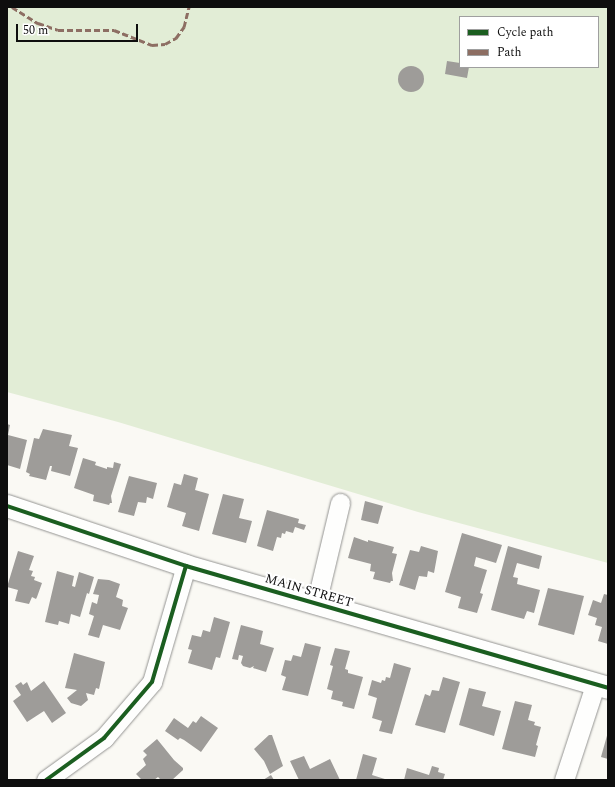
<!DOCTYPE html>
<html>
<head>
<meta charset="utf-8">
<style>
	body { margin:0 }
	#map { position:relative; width:615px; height:787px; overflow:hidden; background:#faf9f4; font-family:Spectral,serif }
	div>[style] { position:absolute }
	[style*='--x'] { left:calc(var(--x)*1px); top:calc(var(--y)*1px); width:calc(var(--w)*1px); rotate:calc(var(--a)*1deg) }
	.green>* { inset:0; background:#e2edd6 }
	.building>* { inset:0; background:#9e9c99 }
	.round { border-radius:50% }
	.roads { filter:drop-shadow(0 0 1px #949492) drop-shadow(0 0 1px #949492) }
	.minor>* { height:19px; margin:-9.5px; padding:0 9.5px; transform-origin:9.5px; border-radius:9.5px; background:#fefefd }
	.tertiary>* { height:22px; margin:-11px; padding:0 11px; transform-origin:11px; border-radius:11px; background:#fefefd }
	.quiet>* { height:3px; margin-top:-1.5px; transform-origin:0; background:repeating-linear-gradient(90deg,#8d6e63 0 6px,transparent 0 9px) }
	.cycleway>* { height:4px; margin:-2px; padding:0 2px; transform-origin:2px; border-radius:2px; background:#1b5e20 }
	span { translate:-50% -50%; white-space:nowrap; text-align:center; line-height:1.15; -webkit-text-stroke:4px #fff; paint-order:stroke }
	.street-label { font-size:13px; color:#0e0e0e }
	.frame { position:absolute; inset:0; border:8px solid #0e0e0e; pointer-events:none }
	.legend { position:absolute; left:459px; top:16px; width:140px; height:52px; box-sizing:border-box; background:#fff; border:1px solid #9f9f9f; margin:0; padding:5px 7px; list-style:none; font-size:12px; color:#0e0e0e }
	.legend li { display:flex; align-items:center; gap:8px; height:20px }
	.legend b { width:20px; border:1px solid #9f9f9f }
	.scale { position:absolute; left:16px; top:24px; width:122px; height:18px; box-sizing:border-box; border:2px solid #0e0e0e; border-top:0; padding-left:5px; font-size:12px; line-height:14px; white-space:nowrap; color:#0e0e0e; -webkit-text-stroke:3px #fff; paint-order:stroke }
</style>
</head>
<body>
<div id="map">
	<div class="green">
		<div style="clip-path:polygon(evenodd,7px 7px,608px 7px,608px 563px,418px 512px,118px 422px,7px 392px,7px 7px,460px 17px,598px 17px,598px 67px,460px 67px,460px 17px)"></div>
	</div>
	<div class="building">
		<div style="clip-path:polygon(447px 61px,460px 63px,460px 67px,469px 67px,467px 78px,445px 74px)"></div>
		<div class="round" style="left:398px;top:66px;width:26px;height:26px"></div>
		<div style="clip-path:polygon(7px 424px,10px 425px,8px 435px,27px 440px,20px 469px,7px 465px)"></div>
		<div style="clip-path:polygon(43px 429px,72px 435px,69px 446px,78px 448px,70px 476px,51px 471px,52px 466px,50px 466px,46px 480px,29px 476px,30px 474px,26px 472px,34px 438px,39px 439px)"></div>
		<div style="clip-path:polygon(83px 458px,96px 462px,95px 465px,107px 469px,107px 467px,113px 468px,114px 462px,121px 464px,111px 496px,112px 503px,110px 503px,109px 505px,93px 501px,94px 495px,74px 488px)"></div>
		<div style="clip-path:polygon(184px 474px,198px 478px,195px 490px,209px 494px,199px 531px,182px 526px,186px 513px,167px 507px,174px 483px,181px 485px)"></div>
		<div style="clip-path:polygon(129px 476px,157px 483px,153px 499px,147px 497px,146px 503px,138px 502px,134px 516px,118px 512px)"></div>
		<div style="clip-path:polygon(223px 494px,244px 499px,239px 518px,252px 521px,246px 543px,212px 534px)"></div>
		<div style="clip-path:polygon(365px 501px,383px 506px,378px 524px,361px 520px)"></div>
		<div style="clip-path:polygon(267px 510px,299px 519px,298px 523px,306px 525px,304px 530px,295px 527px,293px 533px,286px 531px,285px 534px,282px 533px,281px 538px,277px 537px,273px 551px,257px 546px)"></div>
		<div style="clip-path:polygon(462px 533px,502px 545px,496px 563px,476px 557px,474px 566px,487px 570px,480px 593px,483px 594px,477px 613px,458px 608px,461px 597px,445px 592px)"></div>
		<div style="clip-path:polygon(354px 537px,368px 542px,368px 540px,394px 547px,392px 553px,397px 554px,392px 573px,393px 581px,391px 581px,390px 583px,373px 579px,375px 572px,370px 571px,371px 564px,348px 558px)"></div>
		<div style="clip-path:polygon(421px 546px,438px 551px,434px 573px,428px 571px,427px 577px,419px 576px,415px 590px,399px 585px,410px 550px,419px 552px)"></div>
		<div style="clip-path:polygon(508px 546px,542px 556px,539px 569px,517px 563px,513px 577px,518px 578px,517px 584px,540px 590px,534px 613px,527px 611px,524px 619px,491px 610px)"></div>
		<div style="clip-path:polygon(18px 551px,34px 556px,29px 570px,33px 571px,31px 576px,35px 577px,34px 580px,42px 583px,37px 597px,36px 599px,32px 597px,29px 604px,15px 601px,18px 590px,7px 587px)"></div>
		<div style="clip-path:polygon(57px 571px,74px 576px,72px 586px,75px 587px,79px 572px,94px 577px,89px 594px,87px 593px,80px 617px,71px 614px,69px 624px,59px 621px,58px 625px,45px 622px)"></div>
		<div style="clip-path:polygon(98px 579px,109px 580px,120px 584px,116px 597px,123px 600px,122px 606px,128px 608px,120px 630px,103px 625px,99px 638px,88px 635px,94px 616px,89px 614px,92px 602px,97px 604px,99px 595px,93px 594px)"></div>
		<div style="clip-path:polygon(548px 588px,584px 596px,574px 635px,538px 625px)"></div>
		<div style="clip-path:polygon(604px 594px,608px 595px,608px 644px,598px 641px,602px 627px,595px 625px,597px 618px,588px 615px,593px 600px,601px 603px)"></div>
		<div style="clip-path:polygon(214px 617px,230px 622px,220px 658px,216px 657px,212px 670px,188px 663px,192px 650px,188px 649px,192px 635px,201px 637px,203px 630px,210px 632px)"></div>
		<div style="clip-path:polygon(241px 625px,263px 631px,260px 644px,274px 648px,266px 672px,253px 668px,254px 666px,250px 668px,243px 666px,241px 663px,243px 656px,239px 655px,238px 660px,232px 659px)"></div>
		<div style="clip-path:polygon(305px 643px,321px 647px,308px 696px,282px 690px,286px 677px,281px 675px,285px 660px,291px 661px,293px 655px,301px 657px)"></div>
		<div style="clip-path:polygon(335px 648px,350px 651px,345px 669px,348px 670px,348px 673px,363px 677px,354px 709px,342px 706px,343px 702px,331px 699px,333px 691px,327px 689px,333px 666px,330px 665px)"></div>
		<div style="clip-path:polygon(74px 653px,105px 662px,99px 689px,96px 688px,94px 695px,86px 693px,88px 700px,81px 706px,71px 703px,67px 698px,77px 690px,65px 688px)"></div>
		<div style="clip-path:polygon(394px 663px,411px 668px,392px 734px,379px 731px,382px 721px,372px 718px,377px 698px,368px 695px,372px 680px,381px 683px,382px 680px,385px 681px,386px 677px,390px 678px)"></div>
		<div style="clip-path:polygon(443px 677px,460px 682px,445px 733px,415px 725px,425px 694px,430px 696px,432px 690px,439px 691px)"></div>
		<div style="clip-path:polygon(44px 681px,66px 713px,52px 723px,44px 711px,27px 722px,13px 701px,21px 695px,15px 686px,21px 682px,23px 685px,27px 682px,31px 691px)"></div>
		<div style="clip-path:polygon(469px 688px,486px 692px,482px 706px,501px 711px,494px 736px,459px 725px)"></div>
		<div style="clip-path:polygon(515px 701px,532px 705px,528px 720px,535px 722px,534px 725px,541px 727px,536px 745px,538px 746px,535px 757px,502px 749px)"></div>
		<div style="clip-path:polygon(201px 716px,218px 728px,201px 752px,184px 740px,180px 738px,178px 740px,165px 731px,174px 718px,188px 728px,193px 721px,196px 723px)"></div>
		<div style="clip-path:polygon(608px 732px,608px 759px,601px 757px)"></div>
		<div style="clip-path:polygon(269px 735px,272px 735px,283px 766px,270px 774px,264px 761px,254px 749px)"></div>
		<div style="clip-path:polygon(157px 739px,174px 760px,183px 768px,183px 770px,172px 780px,161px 780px,158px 777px,154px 780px,142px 780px,136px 774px,146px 765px,143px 759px,147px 755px,143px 751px)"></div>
		<div style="clip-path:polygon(363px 754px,377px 758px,372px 775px,388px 780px,356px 780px)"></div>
		<div style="clip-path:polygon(304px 756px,310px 769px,330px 759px,340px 780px,299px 780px,290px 761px)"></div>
		<div style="clip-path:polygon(432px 766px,439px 768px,438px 772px,445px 774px,443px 780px,404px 780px,407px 768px,429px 775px)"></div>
		<div style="clip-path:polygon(271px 775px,274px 780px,263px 780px)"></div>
	</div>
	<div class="roads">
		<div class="minor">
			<div style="--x:316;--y:604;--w:104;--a:-76.6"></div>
			<div style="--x:46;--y:780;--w:72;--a:-35.9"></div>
			<div style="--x:104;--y:738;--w:74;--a:-49.4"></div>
			<div style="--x:152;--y:682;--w:121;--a:-73.7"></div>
			<div style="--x:564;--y:780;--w:100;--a:-71.9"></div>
		</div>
		<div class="tertiary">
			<div style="--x:7;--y:506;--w:189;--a:18.5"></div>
			<div style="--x:186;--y:566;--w:439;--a:16.1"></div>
		</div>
	</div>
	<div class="quiet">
		<div style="--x:12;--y:7;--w:31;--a:32"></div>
		<div style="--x:38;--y:23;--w:21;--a:19"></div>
		<div style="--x:58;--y:30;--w:56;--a:0"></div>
		<div style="--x:114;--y:30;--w:41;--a:21.5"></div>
		<div style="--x:152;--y:45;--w:13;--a:-4"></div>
		<div style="--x:165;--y:44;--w:13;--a:-29"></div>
		<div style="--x:176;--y:38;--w:14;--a:-54"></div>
		<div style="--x:184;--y:27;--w:21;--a:-76"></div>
	</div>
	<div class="cycleway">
		<div style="--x:7;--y:506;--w:189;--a:18.5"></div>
		<div style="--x:186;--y:566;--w:439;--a:16.1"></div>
		<div style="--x:46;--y:780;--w:72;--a:-35.9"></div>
		<div style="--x:104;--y:738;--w:74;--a:-49.4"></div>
		<div style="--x:152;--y:682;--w:121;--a:-73.7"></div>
	</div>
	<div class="street-label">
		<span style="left:309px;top:591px;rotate:16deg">MAIN STREET</span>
	</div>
	<div class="frame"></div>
	<ul class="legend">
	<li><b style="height:5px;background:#1b5e20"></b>Cycle path</li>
	<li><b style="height:5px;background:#8d6e63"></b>Path</li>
	</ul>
	<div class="scale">50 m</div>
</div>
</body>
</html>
